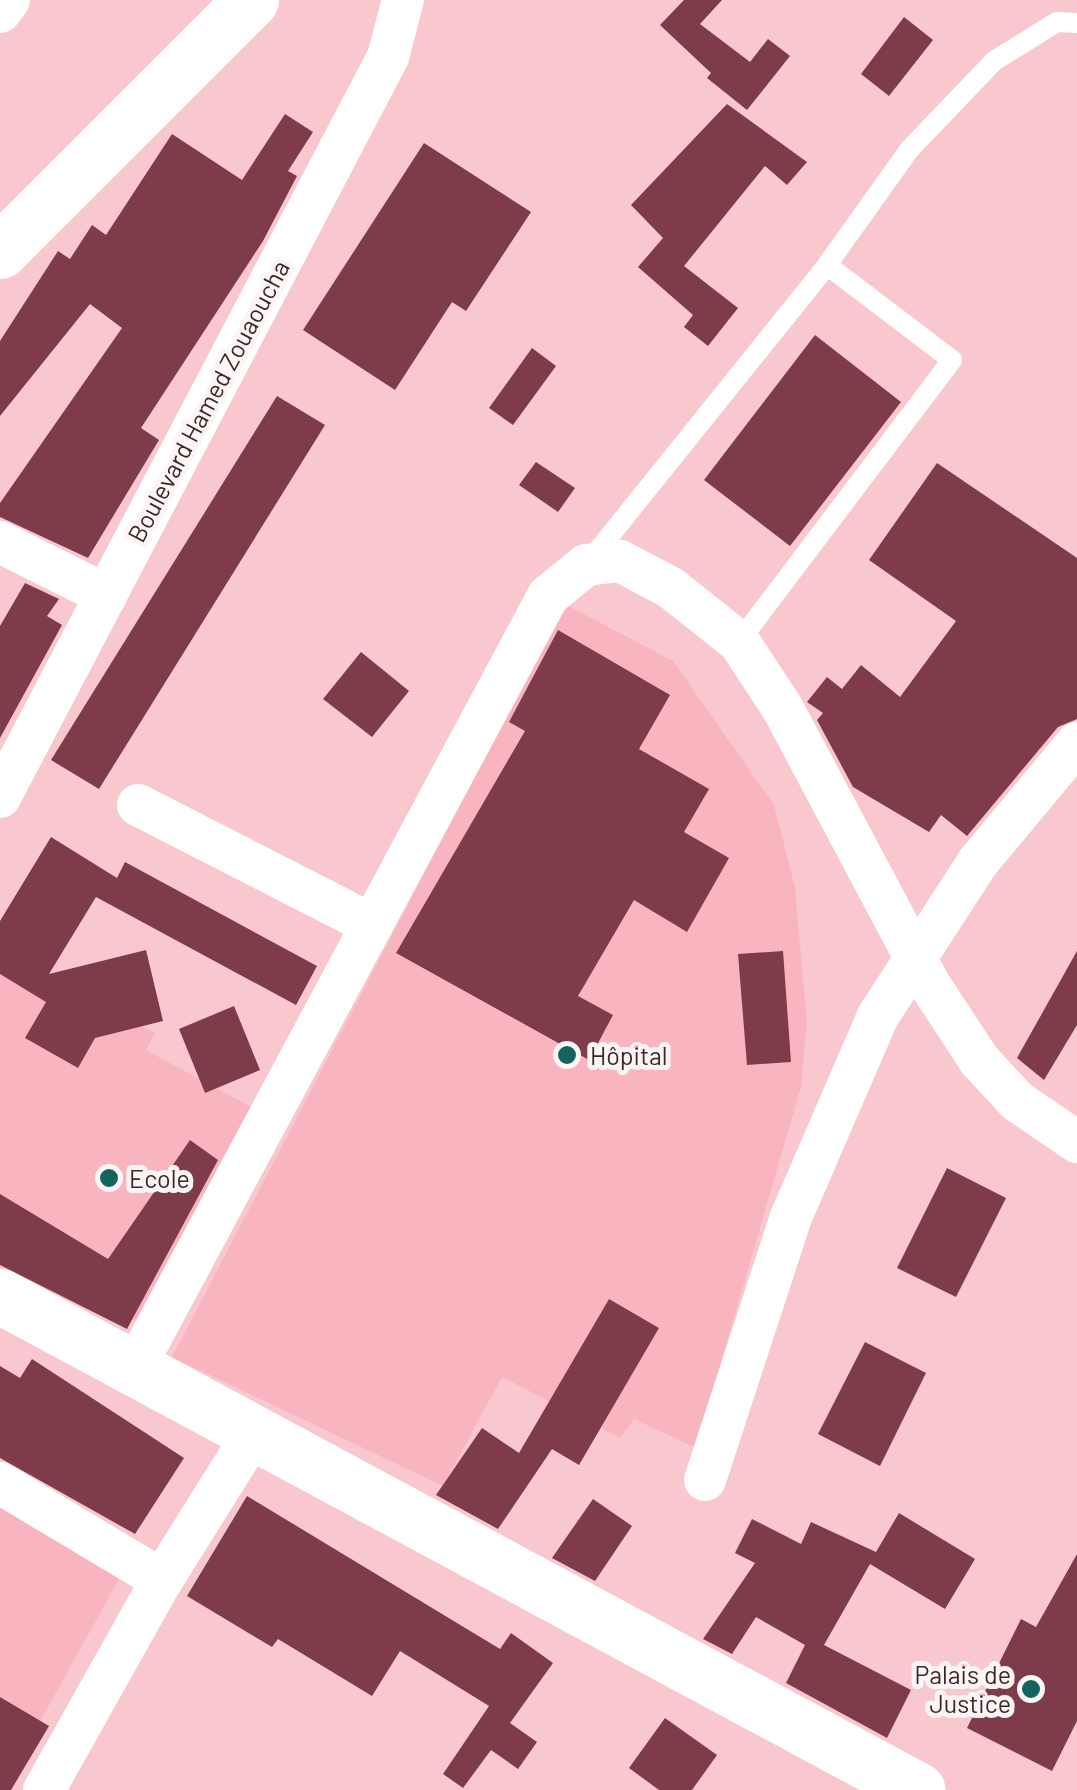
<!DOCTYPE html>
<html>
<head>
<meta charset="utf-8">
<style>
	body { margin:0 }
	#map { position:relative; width:1077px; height:1790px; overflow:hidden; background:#f8c8ce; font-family:Barlow,sans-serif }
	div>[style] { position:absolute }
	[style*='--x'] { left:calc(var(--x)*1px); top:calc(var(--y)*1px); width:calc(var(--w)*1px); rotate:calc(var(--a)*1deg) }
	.built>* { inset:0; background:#f9b5bf }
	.building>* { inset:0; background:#7e3b49 }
	.service>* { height:20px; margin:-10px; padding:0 10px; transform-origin:10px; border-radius:10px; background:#fff }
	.minor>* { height:42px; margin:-21px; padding:0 21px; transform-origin:21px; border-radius:21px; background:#fff }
	.secondary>* { height:55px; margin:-27.5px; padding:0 27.5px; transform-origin:27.5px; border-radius:27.5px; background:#fff }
	.dots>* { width:28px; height:28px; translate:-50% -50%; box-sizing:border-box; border:5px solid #fbf5f6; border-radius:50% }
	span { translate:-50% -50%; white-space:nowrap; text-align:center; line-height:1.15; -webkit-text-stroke:10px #fbf5f6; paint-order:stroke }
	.street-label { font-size:25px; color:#3e272b }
	.poi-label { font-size:25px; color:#3e272b }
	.left { translate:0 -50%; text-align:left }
	.right { translate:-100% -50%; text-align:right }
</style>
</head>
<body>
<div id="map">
	<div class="built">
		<div style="clip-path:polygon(565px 604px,673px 661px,774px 805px,795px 888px,807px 1023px,801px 1087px,696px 1448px,634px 1419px,620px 1438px,502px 1377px,443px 1486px,172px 1357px)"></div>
		<div style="clip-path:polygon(0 947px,155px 1033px,146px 1050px,256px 1110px,139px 1323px,0 1246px)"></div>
		<div style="clip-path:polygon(0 1502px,124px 1570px,2px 1790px,0 1790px)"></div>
	</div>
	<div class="building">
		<div style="clip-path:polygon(684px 0,722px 0,700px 24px,750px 62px,768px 39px,790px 56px,747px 110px,707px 78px,711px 73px,660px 25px)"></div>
		<div style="clip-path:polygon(904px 17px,933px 40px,889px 96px,861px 74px)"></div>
		<div style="clip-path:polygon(727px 104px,807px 162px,787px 185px,765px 166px,684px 266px,738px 308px,708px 346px,684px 327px,693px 315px,638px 267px,663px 238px,631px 205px)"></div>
		<div style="clip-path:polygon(285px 114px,313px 132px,288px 171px,297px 176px,263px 241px,141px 428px,159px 440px,88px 558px,0 517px,0 503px,122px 328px,90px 304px,0 416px,0 341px,58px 251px,70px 259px,92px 225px,106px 235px,172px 134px,242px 180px)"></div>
		<div style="clip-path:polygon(424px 143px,531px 212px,466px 311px,452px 302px,395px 390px,303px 330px)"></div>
		<div style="clip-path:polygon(815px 335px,901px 402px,790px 546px,704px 480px)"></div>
		<div style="clip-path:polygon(532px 348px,556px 366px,513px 425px,489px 408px)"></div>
		<div style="clip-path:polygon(277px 396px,325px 425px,99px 789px,51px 760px)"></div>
		<div style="clip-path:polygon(536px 462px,575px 488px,558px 512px,519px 485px)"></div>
		<div style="clip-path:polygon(937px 463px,1077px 558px,1077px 719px,1058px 727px,967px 836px,941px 815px,929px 832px,853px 787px,817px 720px,823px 713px,807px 702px,827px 677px,842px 689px,861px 665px,900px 697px,956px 621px,869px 560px)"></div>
		<div style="clip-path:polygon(25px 583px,59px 599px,47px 616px,62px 625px,0 738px,0 626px)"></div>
		<div style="clip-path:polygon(558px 630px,670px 695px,639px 749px,709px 789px,684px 832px,729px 858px,687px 932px,634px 900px,578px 996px,613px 1015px,589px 1060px,396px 953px,525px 731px,509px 722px)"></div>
		<div style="clip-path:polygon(361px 652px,409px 691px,372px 737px,323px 699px)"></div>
		<div style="clip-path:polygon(51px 837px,117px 878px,125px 862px,317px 966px,296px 1005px,96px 897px,49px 974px,146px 950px,163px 1021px,95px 1038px,78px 1068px,25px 1038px,46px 1002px,0 974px,0 921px)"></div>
		<div style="clip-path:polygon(783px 951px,791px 1062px,747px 1065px,738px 954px)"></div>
		<div style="clip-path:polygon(1077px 951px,1077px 1025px,1044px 1080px,1017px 1058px)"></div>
		<div style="clip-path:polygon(234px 1006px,260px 1070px,205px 1093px,179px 1029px)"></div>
		<div style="clip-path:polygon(190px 1140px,218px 1160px,127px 1329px,0 1265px,0 1194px,108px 1259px)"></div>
		<div style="clip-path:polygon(947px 1168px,1006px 1198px,956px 1297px,897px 1268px)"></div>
		<div style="clip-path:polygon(609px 1299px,659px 1328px,579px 1465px,552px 1449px,498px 1529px,436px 1495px,482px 1428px,519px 1453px)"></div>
		<div style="clip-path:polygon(865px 1342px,926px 1373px,880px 1466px,818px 1434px)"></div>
		<div style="clip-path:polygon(32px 1359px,184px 1458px,135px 1534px,0 1458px,0 1366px,20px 1378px)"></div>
		<div style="clip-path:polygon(247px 1496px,500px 1649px,511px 1633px,553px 1663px,510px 1723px,537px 1742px,518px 1769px,491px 1750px,463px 1788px,443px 1774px,489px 1706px,400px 1651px,372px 1696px,278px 1639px,272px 1647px,187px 1596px)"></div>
		<div style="clip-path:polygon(593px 1499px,632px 1526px,595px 1581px,552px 1558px)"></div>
		<div style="clip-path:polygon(899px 1513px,975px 1559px,945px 1609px,870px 1564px,824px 1645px,911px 1690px,887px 1738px,786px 1683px,805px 1645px,756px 1617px,732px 1654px,703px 1639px,755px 1563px,735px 1553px,752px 1519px,801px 1544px,811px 1522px,876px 1552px)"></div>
		<div style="clip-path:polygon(1077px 1554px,1077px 1721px,1052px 1771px,967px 1728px,1021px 1619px,1036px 1627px)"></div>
		<div style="clip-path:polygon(0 1697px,49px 1726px,11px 1790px,0 1790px)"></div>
		<div style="clip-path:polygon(665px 1718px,717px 1755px,692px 1790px,659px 1790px,629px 1768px)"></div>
	</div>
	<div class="service">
		<div style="--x:827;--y:265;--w:141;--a:-54.5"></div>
		<div style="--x:909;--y:150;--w:123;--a:-46.3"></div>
		<div style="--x:994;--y:61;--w:74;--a:-31.8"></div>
		<div style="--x:1057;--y:22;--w:20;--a:3"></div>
		<div style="--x:591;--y:559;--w:377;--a:-51.2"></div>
		<div style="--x:827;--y:265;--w:157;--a:37.2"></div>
		<div style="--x:952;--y:360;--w:353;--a:127.1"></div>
	</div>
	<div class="minor">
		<div style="--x:0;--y:12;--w:15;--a:-53"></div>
		<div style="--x:0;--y:542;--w:119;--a:26.6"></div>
		<div style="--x:0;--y:797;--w:836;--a:-62.33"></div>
		<div style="--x:388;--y:57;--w:59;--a:-75.3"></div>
		<div style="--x:138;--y:805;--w:263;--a:27.1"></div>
		<div style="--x:135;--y:1367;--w:875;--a:-61.82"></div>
		<div style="--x:548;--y:596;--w:49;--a:-39.2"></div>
		<div style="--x:586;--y:565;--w:34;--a:-7"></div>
		<div style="--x:620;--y:561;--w:58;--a:27.9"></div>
		<div style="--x:671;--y:588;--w:87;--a:38.5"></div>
		<div style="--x:739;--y:642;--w:80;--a:56.7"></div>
		<div style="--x:783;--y:709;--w:313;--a:62"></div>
		<div style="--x:930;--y:985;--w:90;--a:56.8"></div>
		<div style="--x:979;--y:1060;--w:56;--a:47.2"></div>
		<div style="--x:1017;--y:1101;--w:73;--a:34.3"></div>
		<div style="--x:705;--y:1480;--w:277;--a:-71.9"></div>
		<div style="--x:791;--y:1217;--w:219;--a:-66.6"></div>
		<div style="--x:878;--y:1016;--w:184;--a:-57"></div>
		<div style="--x:978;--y:862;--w:155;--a:-50.2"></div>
		<div style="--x:0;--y:1483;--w:189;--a:30.9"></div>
		<div style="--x:44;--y:1790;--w:241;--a:-60.7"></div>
		<div style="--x:162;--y:1580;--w:173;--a:-58"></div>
	</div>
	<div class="secondary">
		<div style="--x:0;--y:251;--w:355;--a:-45"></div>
		<div style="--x:0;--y:1296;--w:1042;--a:28.29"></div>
	</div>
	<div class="dots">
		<div style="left:567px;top:1055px;background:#15635e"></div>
		<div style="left:109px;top:1178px;background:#15635e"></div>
		<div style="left:1031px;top:1689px;background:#15635e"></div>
	</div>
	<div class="street-label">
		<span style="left:208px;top:401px;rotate:-62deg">Boulevard Hamed Zouaoucha</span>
	</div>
	<div class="poi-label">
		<span class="left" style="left:590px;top:1055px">Hôpital</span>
		<span class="left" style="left:129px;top:1178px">Ecole</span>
		<span class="right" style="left:1011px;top:1689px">Palais de<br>Justice</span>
	</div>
</div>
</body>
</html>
